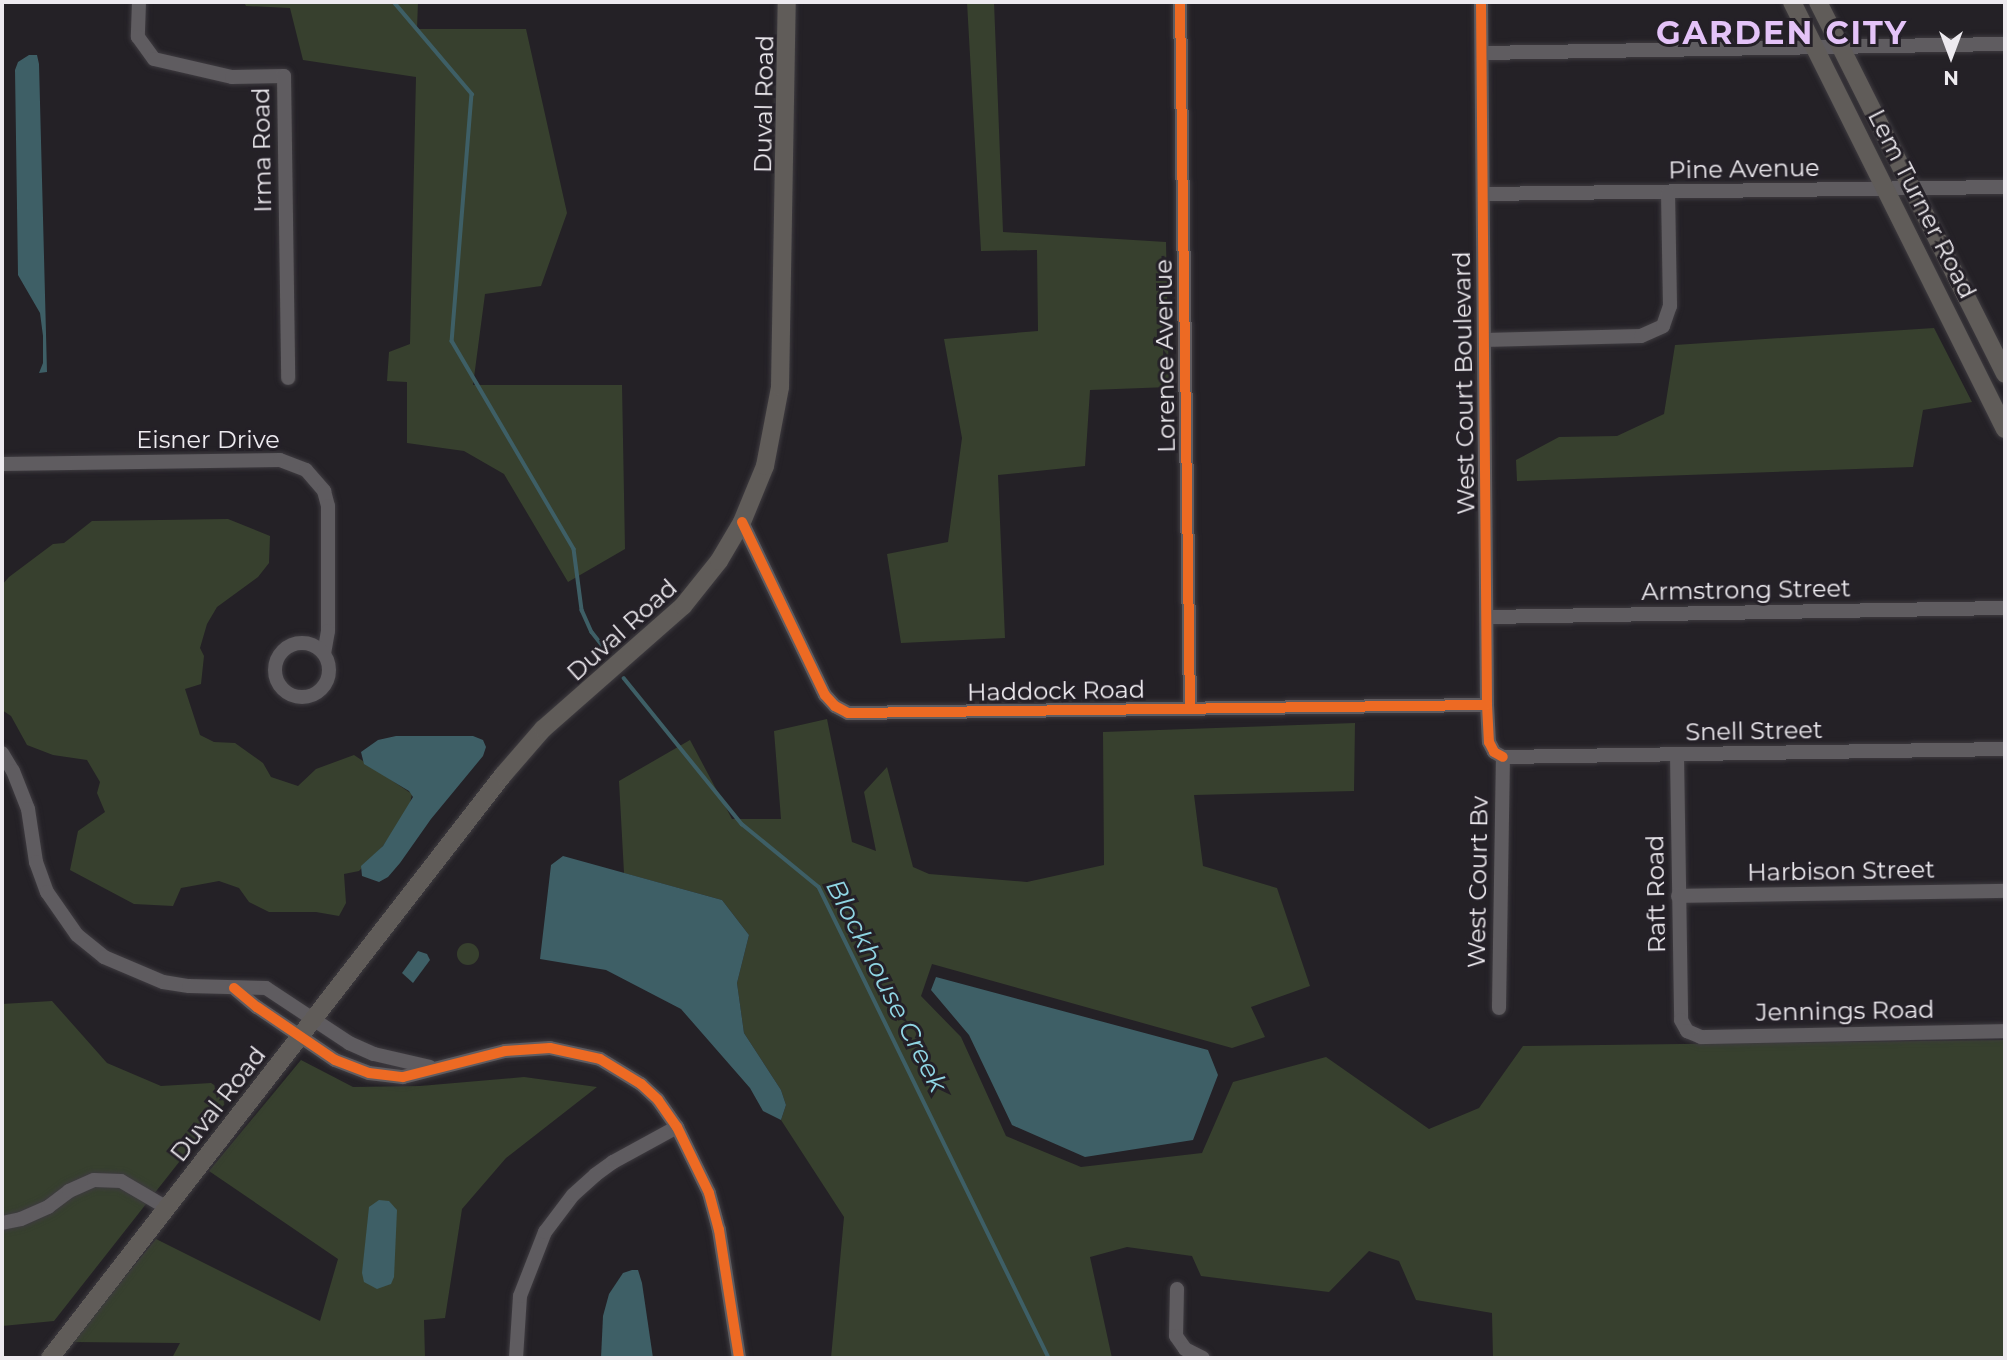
<!DOCTYPE html>
<html>
<head>
<meta charset="utf-8">
<style>
	body { margin:0 }
	#map { position:relative; width:2007px; height:1360px; overflow:hidden; background:#242126; font-family:Montserrat,sans-serif }
	div>[style] { position:absolute }
	[style*='--x'] { left:calc(var(--x)*1px); top:calc(var(--y)*1px); width:calc(var(--w)*1px); rotate:calc(var(--a)*1deg) }
	.green>* { inset:0; background:#37402e }
	.round { border-radius:50% }
	.water>* { inset:0; background:#3e5f66 }
	.stream>* { height:3.5px; margin:-1.75px; padding:0 1.75px; transform-origin:1.75px; border-radius:1.75px; background:#3e5f66 }
	.roads { filter:drop-shadow(0 0 2px #3e3b40) drop-shadow(0 0 2px #3e3b40) }
	.minor>* { height:14px; margin:-7px; padding:0 7px; transform-origin:7px; border-radius:7px; background:#5f5c60 }
	.minor>.ring { margin:-7px; padding:0; box-sizing:content-box; background:none; border:14px solid #5f5c60; border-radius:50% }
	.major>* { height:18px; margin:-9px; padding:0 9px; transform-origin:9px; border-radius:9px; background:#605c59 }
	.cycleway>* { height:10px; margin:-5px; padding:0 5px; transform-origin:5px; border-radius:5px; background:#ed6a23 }
	span { translate:-50% -50%; white-space:nowrap; text-align:center; line-height:1.15; -webkit-text-stroke:6px #242027; paint-order:stroke }
	.street-label { font-size:24px; color:#edeaef }
	.water-label { font-size:26px; color:#8fd5e3; font-style:italic }
	.district-label { font-size:32px; color:#e4c3f8; font-weight:700; letter-spacing:2px }
	.frame { position:absolute; inset:0; border:4px solid #edeaef; pointer-events:none }
	.north { position:absolute; left:1916px; top:21px; width:70px; height:70px; -webkit-text-stroke:5px #242027; paint-order:stroke; rotate:180deg; font-size:19px; font-weight:700; line-height:28px; text-align:center; color:#edeaef }
	.north::after { content:''; display:block; margin:auto; width:24px; height:32px; background:#edeaef; clip-path:polygon(50% 0,100% 100%,50% 72%,0 100%) }
</style>
</head>
<body>
<div id="map">
	<div class="green">
		<div style="clip-path:polygon(244px 2px,418px 2px,417px 29px,526px 29px,567px 213px,541px 286px,485px 294px,473px 385px,622px 385px,625px 549px,568px 582px,504px 474px,464px 451px,407px 443px,407px 382px,387px 381px,389px 352px,410px 344px,416px 77px,303px 60px,290px 8px,246px 6px)"></div>
		<div style="clip-path:polygon(967px 2px,994px 2px,1003px 232px,1166px 242px,1169px 387px,1090px 390px,1085px 466px,998px 475px,1005px 638px,901px 643px,887px 554px,948px 542px,962px 438px,944px 339px,1038px 331px,1037px 250px,981px 251px)"></div>
		<div style="clip-path:polygon(1934px 328px,1972px 402px,1923px 410px,1913px 467px,1517px 481px,1516px 460px,1559px 437px,1617px 436px,1664px 414px,1675px 345px)"></div>
		<div style="clip-path:polygon(228px 519px,270px 536px,269px 563px,258px 577px,217px 607px,207px 624px,200px 648px,204px 656px,201px 684px,185px 689px,200px 735px,214px 742px,235px 743px,263px 763px,271px 777px,298px 786px,316px 769px,354px 755px,412px 794px,409px 808px,383px 846px,359px 871px,344px 874px,346px 903px,339px 916px,316px 912px,269px 912px,249px 902px,239px 888px,219px 881px,181px 888px,173px 906px,134px 904px,70px 870px,78px 831px,105px 812px,97px 793px,100px 782px,87px 760px,53px 755px,27px 745px,11px 716px,2px 710px,2px 585px,9px 577px,53px 544px,64px 543px,92px 521px)"></div>
		<div style="clip-path:polygon(827px 719px,852px 842px,876px 851px,864px 792px,887px 767px,913px 867px,929px 874px,1027px 882px,1104px 865px,1103px 732px,1355px 723px,1354px 791px,1194px 795px,1203px 866px,1277px 888px,1310px 986px,1251px 1007px,1265px 1037px,1232px 1048px,932px 964px,921px 996px,961px 1037px,1006px 1136px,1081px 1167px,1202px 1153px,1233px 1082px,1326px 1057px,1429px 1129px,1479px 1108px,1523px 1046px,2005px 1040px,2005px 1358px,1493px 1358px,1492px 1313px,1416px 1300px,1399px 1261px,1369px 1251px,1329px 1292px,1201px 1276px,1192px 1256px,1127px 1247px,1090px 1257px,1112px 1358px,831px 1358px,844px 1217px,781px 1120px,786px 1105px,781px 1090px,744px 1033px,737px 983px,749px 935px,722px 900px,624px 873px,619px 781px,690px 740px,732px 819px,781px 819px,774px 731px)"></div>
		<div class="round" style="left:457px;top:943px;width:22px;height:22px"></div>
		<div style="clip-path:polygon(52px 1001px,107px 1063px,161px 1086px,211px 1083px,231px 1096px,54px 1321px,2px 1326px,2px 1004px)"></div>
		<div style="clip-path:polygon(301px 1060px,353px 1087px,420px 1086px,524px 1077px,597px 1087px,506px 1158px,462px 1209px,445px 1318px,424px 1320px,425px 1358px,172px 1358px,180px 1343px,71px 1342px,156px 1239px,320px 1321px,338px 1259px,209px 1171px)"></div>
	</div>
	<div class="water">
		<div style="clip-path:polygon(29px 55px,37px 55px,39px 64px,47px 372px,39px 373px,43px 363px,43px 336px,40px 313px,18px 275px,15px 70px,18px 62px)"></div>
		<div style="clip-path:polygon(396px 736px,473px 736px,483px 740px,486px 747px,483px 756px,431px 819px,400px 863px,388px 877px,379px 882px,362px 876px,361px 866px,383px 846px,413px 797px,409px 791px,364px 764px,361px 752px,378px 740px)"></div>
		<div style="clip-path:polygon(563px 856px,722px 900px,749px 935px,737px 983px,744px 1033px,781px 1090px,786px 1105px,781px 1120px,763px 1111px,750px 1088px,681px 1009px,606px 970px,540px 959px,551px 865px)"></div>
		<div style="clip-path:polygon(418px 951px,427px 954px,430px 960px,413px 983px,402px 973px)"></div>
		<div style="clip-path:polygon(936px 977px,1208px 1050px,1218px 1075px,1193px 1140px,1085px 1157px,1012px 1125px,969px 1035px,931px 990px)"></div>
		<div style="clip-path:polygon(379px 1200px,389px 1201px,397px 1210px,394px 1277px,391px 1284px,377px 1289px,364px 1282px,362px 1273px,369px 1207px)"></div>
		<div style="clip-path:polygon(632px 1270px,638px 1270px,642px 1283px,653px 1358px,601px 1358px,603px 1316px,609px 1294px,623px 1273px)"></div>
	</div>
	<div class="stream">
		<div style="--x:394;--y:2;--w:121;--a:49.7"></div>
		<div style="--x:472;--y:94;--w:248;--a:94.6"></div>
		<div style="--x:452;--y:341;--w:241;--a:59.6"></div>
		<div style="--x:574;--y:549;--w:62;--a:82.5"></div>
		<div style="--x:582;--y:610;--w:24;--a:66"></div>
		<div style="--x:592;--y:632;--w:24;--a:52"></div>
		<div style="--x:624;--y:678;--w:188;--a:51.1"></div>
		<div style="--x:742;--y:824;--w:99;--a:39.3"></div>
		<div style="--x:819;--y:887;--w:524;--a:63.97"></div>
	</div>
	<div class="roads">
		<div class="minor">
			<div style="--x:139;--y:2;--w:35;--a:92"></div>
			<div style="--x:138;--y:37;--w:27;--a:54"></div>
			<div style="--x:154;--y:59;--w:80;--a:13"></div>
			<div style="--x:232;--y:77;--w:52;--a:-1.1"></div>
			<div style="--x:284;--y:76;--w:302;--a:89.2"></div>
			<div style="--x:1180;--y:2;--w:707;--a:89.19"></div>
			<div style="--x:1481;--y:2;--w:703;--a:89.51"></div>
			<div style="--x:1487;--y:705;--w:37;--a:87"></div>
			<div style="--x:1489;--y:742;--w:11;--a:63"></div>
			<div style="--x:1494;--y:752;--w:10;--a:29"></div>
			<div style="--x:1482;--y:53;--w:523;--a:-0.99"></div>
			<div style="--x:1483;--y:194;--w:522;--a:-0.77"></div>
			<div style="--x:1484;--y:340;--w:157;--a:-1.5"></div>
			<div style="--x:1641;--y:336;--w:24;--a:-24"></div>
			<div style="--x:1663;--y:326;--w:21;--a:-71"></div>
			<div style="--x:1670;--y:306;--w:113;--a:-91"></div>
			<div style="--x:2;--y:464;--w:278;--a:-0.8"></div>
			<div style="--x:280;--y:460;--w:28;--a:21"></div>
			<div style="--x:306;--y:470;--w:28;--a:49"></div>
			<div style="--x:324;--y:491;--w:16;--a:75"></div>
			<div style="--x:328;--y:506;--w:125;--a:90"></div>
			<div style="--x:328;--y:631;--w:22;--a:100"></div>
			<div style="--x:742;--y:522;--w:192;--a:64.4"></div>
			<div style="--x:825;--y:695;--w:15;--a:48"></div>
			<div style="--x:835;--y:706;--w:15;--a:28"></div>
			<div style="--x:848;--y:713;--w:639;--a:-0.72"></div>
			<div style="--x:1488;--y:617;--w:517;--a:-1"></div>
			<div class="ring" style="left:275px;top:643px;width:40px;height:40px"></div>
			<div style="--x:2;--y:753;--w:21;--a:59"></div>
			<div style="--x:13;--y:771;--w:41;--a:68.5"></div>
			<div style="--x:28;--y:809;--w:54;--a:81.4"></div>
			<div style="--x:36;--y:862;--w:32;--a:70"></div>
			<div style="--x:47;--y:892;--w:52;--a:55.1"></div>
			<div style="--x:77;--y:935;--w:35;--a:39"></div>
			<div style="--x:104;--y:957;--w:64;--a:23"></div>
			<div style="--x:163;--y:982;--w:26;--a:9"></div>
			<div style="--x:189;--y:986;--w:77;--a:1.5"></div>
			<div style="--x:266;--y:988;--w:100;--a:33.5"></div>
			<div style="--x:349;--y:1043;--w:27;--a:24"></div>
			<div style="--x:374;--y:1054;--w:57;--a:13.1"></div>
			<div style="--x:1677;--y:755;--w:265;--a:89.1"></div>
			<div style="--x:1681;--y:1020;--w:13;--a:61"></div>
			<div style="--x:1687;--y:1031;--w:15;--a:23"></div>
			<div style="--x:1701;--y:1037;--w:304;--a:-1.1"></div>
			<div style="--x:1503;--y:757;--w:502;--a:-0.91"></div>
			<div style="--x:1678;--y:896;--w:327;--a:-0.9"></div>
			<div style="--x:234;--y:988;--w:30;--a:40"></div>
			<div style="--x:257;--y:1007;--w:94;--a:34.2"></div>
			<div style="--x:335;--y:1060;--w:36;--a:21"></div>
			<div style="--x:369;--y:1073;--w:34;--a:7"></div>
			<div style="--x:403;--y:1077;--w:105;--a:-14.3"></div>
			<div style="--x:505;--y:1051;--w:45;--a:-3.8"></div>
			<div style="--x:550;--y:1048;--w:51;--a:12.4"></div>
			<div style="--x:600;--y:1059;--w:48;--a:31.4"></div>
			<div style="--x:641;--y:1084;--w:23;--a:43"></div>
			<div style="--x:658;--y:1100;--w:33;--a:55"></div>
			<div style="--x:677;--y:1127;--w:73;--a:64.1"></div>
			<div style="--x:709;--y:1193;--w:38;--a:75"></div>
			<div style="--x:719;--y:1230;--w:130;--a:81.1"></div>
			<div style="--x:1499;--y:1008;--w:251;--a:-89.1"></div>
			<div style="--x:2;--y:1223;--w:19;--a:-12"></div>
			<div style="--x:21;--y:1219;--w:30;--a:-24"></div>
			<div style="--x:48;--y:1207;--w:26;--a:-37"></div>
			<div style="--x:69;--y:1191;--w:27;--a:-24"></div>
			<div style="--x:94;--y:1180;--w:27;--a:2"></div>
			<div style="--x:121;--y:1181;--w:53;--a:30.4"></div>
			<div style="--x:1177;--y:1289;--w:47;--a:91.2"></div>
			<div style="--x:1176;--y:1336;--w:16;--a:55"></div>
			<div style="--x:1185;--y:1349;--w:20;--a:27"></div>
			<div style="--x:516;--y:1358;--w:62;--a:-86.3"></div>
			<div style="--x:520;--y:1296;--w:69;--a:-68.7"></div>
			<div style="--x:545;--y:1232;--w:46;--a:-52.9"></div>
			<div style="--x:573;--y:1195;--w:30;--a:-42"></div>
			<div style="--x:595;--y:1175;--w:22;--a:-36"></div>
			<div style="--x:613;--y:1162;--w:73;--a:-28.7"></div>
		</div>
		<div class="major">
			<div style="--x:1792;--y:2;--w:477;--a:63.5"></div>
			<div style="--x:1818;--y:2;--w:416;--a:63.3"></div>
			<div style="--x:50;--y:1358;--w:738;--a:-52.15"></div>
			<div style="--x:503;--y:775;--w:61;--a:-49"></div>
			<div style="--x:543;--y:729;--w:186;--a:-41.3"></div>
			<div style="--x:683;--y:606;--w:58;--a:-51.3"></div>
			<div style="--x:719;--y:561;--w:45;--a:-59.5"></div>
			<div style="--x:742;--y:522;--w:61;--a:-67.7"></div>
			<div style="--x:765;--y:466;--w:80;--a:-79.2"></div>
			<div style="--x:780;--y:387;--w:385;--a:-89"></div>
		</div>
	</div>
	<div class="cycleway">
		<div style="--x:1180;--y:2;--w:707;--a:89.19"></div>
		<div style="--x:1481;--y:2;--w:703;--a:89.51"></div>
		<div style="--x:1487;--y:705;--w:37;--a:87"></div>
		<div style="--x:1489;--y:742;--w:11;--a:63"></div>
		<div style="--x:1494;--y:752;--w:10;--a:29"></div>
		<div style="--x:742;--y:522;--w:192;--a:64.4"></div>
		<div style="--x:825;--y:695;--w:15;--a:48"></div>
		<div style="--x:835;--y:706;--w:15;--a:28"></div>
		<div style="--x:848;--y:713;--w:639;--a:-0.72"></div>
		<div style="--x:234;--y:988;--w:30;--a:40"></div>
		<div style="--x:257;--y:1007;--w:94;--a:34.2"></div>
		<div style="--x:335;--y:1060;--w:36;--a:21"></div>
		<div style="--x:369;--y:1073;--w:34;--a:7"></div>
		<div style="--x:403;--y:1077;--w:105;--a:-14.3"></div>
		<div style="--x:505;--y:1051;--w:45;--a:-3.8"></div>
		<div style="--x:550;--y:1048;--w:51;--a:12.4"></div>
		<div style="--x:600;--y:1059;--w:48;--a:31.4"></div>
		<div style="--x:641;--y:1084;--w:23;--a:43"></div>
		<div style="--x:658;--y:1100;--w:33;--a:55"></div>
		<div style="--x:677;--y:1127;--w:73;--a:64.1"></div>
		<div style="--x:709;--y:1193;--w:38;--a:75"></div>
		<div style="--x:719;--y:1230;--w:130;--a:81.1"></div>
	</div>
	<div class="street-label">
		<span style="left:764px;top:104px;rotate:-89deg">Duval Road</span>
		<span style="left:262px;top:150px;rotate:-91deg">Irma Road</span>
		<span style="left:1744px;top:169px;rotate:-1deg">Pine Avenue</span>
		<span style="left:1922px;top:204px;rotate:63deg">Lem Turner Road</span>
		<span style="left:1165px;top:356px;rotate:-91deg">Lorence Avenue</span>
		<span style="left:1464px;top:383px;rotate:-91deg">West Court Boulevard</span>
		<span style="left:208px;top:440px">Eisner Drive</span>
		<span style="left:1746px;top:590px;rotate:-1deg">Armstrong Street</span>
		<span style="left:622px;top:630px;rotate:-42deg">Duval Road</span>
		<span style="left:1056px;top:691px;rotate:-1deg">Haddock Road</span>
		<span style="left:1754px;top:731px;rotate:-1deg">Snell Street</span>
		<span style="left:1841px;top:871px;rotate:-1deg">Harbison Street</span>
		<span style="left:1478px;top:882px;rotate:-89deg">West Court Bv</span>
		<span style="left:1656px;top:894px;rotate:-91deg">Raft Road</span>
		<span style="left:1845px;top:1011px;rotate:-1deg">Jennings Road</span>
		<span style="left:218px;top:1104px;rotate:-52deg">Duval Road</span>
	</div>
	<div class="water-label">
		<span style="left:886px;top:986px;rotate:63deg">Blockhouse Creek</span>
	</div>
	<div class="district-label">
		<span style="left:1782px;top:33px">GARDEN CITY</span>
	</div>
	<div class="frame"></div>
	<div class="north">N</div>
</div>
</body>
</html>
